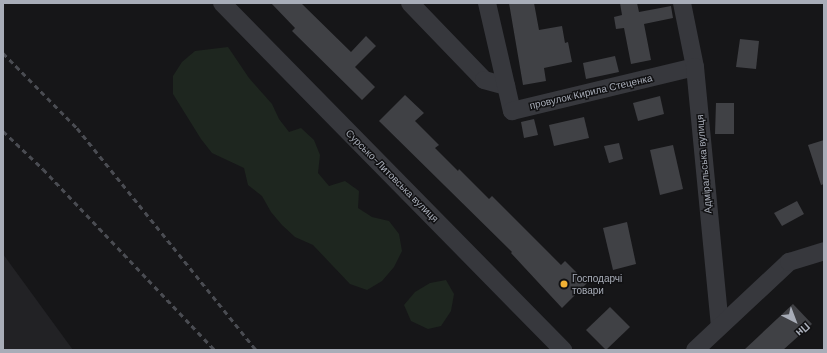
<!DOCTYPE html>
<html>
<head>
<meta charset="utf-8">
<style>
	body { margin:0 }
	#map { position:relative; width:827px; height:353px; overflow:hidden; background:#161618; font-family:"DM Sans",sans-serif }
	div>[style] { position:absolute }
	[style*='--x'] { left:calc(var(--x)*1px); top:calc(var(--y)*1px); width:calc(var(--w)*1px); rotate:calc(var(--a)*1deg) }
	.built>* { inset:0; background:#222225 }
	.green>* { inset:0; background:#1e261f }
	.building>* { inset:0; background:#404145 }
	.minor>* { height:18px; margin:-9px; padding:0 9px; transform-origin:9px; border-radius:9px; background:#37383d }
	.rail>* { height:3px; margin-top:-1.5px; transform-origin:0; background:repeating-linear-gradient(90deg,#4a4c52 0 5px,transparent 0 9px) }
	.dots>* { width:11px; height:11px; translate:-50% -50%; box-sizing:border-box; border:2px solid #111113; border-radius:50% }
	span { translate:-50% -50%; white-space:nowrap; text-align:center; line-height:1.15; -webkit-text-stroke:3px #111113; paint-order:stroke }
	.street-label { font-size:10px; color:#a8adb8 }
	.poi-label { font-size:10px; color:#a8adb8 }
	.left { translate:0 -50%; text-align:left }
	.frame { position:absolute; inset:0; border:4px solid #a8adb8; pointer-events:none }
	.north { position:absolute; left:775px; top:301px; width:40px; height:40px; -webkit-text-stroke:3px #111113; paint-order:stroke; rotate:138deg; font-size:11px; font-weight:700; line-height:16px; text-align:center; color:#a8adb8 }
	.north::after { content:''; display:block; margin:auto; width:14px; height:18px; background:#a8adb8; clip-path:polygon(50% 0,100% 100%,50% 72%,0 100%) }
</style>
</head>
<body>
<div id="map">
	<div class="built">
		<div style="clip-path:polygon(3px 254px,73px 350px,3px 350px)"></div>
	</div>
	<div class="green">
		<div style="clip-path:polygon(228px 47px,249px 78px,272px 104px,279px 119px,289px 132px,301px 128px,314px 140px,320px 155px,318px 173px,329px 186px,345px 181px,359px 191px,358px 208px,372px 217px,389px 221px,399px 234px,402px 251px,394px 267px,382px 281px,367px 290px,350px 284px,313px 245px,295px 237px,282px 225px,271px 212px,262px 196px,248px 185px,244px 168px,212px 153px,201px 139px,173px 94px,173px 76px,182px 62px,195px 51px)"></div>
		<div style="clip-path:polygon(446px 280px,454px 294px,451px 311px,441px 326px,428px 329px,411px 321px,404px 305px,415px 292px,430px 283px)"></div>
	</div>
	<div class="building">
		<div style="clip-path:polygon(271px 3px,301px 3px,351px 52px,366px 36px,376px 46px,355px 67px,375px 87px,362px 100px,292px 31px,295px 28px)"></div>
		<div style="clip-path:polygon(509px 3px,534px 3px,539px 30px,562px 26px,565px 43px,568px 42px,572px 62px,544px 68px,546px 81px,523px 85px)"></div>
		<div style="clip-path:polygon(620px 3px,637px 3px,639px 12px,671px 6px,673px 18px,644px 24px,651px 60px,631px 64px,624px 28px,616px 29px,614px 17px,622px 15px)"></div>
		<div style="clip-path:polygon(740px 39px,759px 41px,756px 69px,736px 67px)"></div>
		<div style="clip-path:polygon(615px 56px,619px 72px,586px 79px,583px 63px)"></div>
		<div style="clip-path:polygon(405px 95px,424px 113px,415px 121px,439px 145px,435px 148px,458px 171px,459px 169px,489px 199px,492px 196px,561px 265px,565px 261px,587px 283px,562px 308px,511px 253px,512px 252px,379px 121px)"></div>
		<div style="clip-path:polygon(660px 96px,664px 114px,638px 121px,633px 103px)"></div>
		<div style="clip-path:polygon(716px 103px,734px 103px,734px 134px,715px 134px)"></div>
		<div style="clip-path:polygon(584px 117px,589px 138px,554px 146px,549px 125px)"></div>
		<div style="clip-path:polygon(534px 119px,538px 135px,524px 138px,521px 122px)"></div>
		<div style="clip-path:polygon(824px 140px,824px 184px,821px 185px,808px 145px)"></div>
		<div style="clip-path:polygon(619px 143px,623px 159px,609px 163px,604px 146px)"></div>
		<div style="clip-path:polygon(673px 145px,683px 189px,660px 195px,650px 150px)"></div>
		<div style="clip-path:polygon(797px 201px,804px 214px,782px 226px,774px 213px)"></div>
		<div style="clip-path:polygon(627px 222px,636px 264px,613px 270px,603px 228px)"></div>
		<div style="clip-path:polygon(793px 304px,812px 324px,783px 350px,744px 350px)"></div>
		<div style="clip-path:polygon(610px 307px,630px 327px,606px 350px,586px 330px)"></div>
	</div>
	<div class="minor">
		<div style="--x:222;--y:3;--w:487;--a:45.5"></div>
		<div style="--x:410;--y:3;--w:107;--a:46.1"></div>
		<div style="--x:484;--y:80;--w:23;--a:15"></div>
		<div style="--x:487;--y:3;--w:111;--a:77"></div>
		<div style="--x:512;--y:111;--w:188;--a:-13.5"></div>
		<div style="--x:682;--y:3;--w:65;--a:78.5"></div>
		<div style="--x:695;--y:67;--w:260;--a:84.5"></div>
		<div style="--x:695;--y:350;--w:129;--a:-43.1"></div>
		<div style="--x:789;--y:262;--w:37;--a:-17"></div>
	</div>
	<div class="rail">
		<div style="--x:3;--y:53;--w:105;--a:45.4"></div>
		<div style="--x:77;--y:128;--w:285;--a:51.1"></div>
		<div style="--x:3;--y:131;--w:55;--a:43.5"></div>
		<div style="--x:43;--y:169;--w:250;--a:46.5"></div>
	</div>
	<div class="dots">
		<div style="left:564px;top:284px;background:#f2b134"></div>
	</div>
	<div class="street-label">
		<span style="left:591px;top:92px;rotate:-13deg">провулок Кирила Стеценка</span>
		<span style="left:704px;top:164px;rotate:-95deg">Адміральська вулиця</span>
		<span style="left:392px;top:176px;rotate:45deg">Сурсько-Литовська вулиця</span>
	</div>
	<div class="poi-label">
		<span class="left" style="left:572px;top:284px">Господарчі<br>товари</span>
	</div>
	<div class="frame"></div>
	<div class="north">Пн</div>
</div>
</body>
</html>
